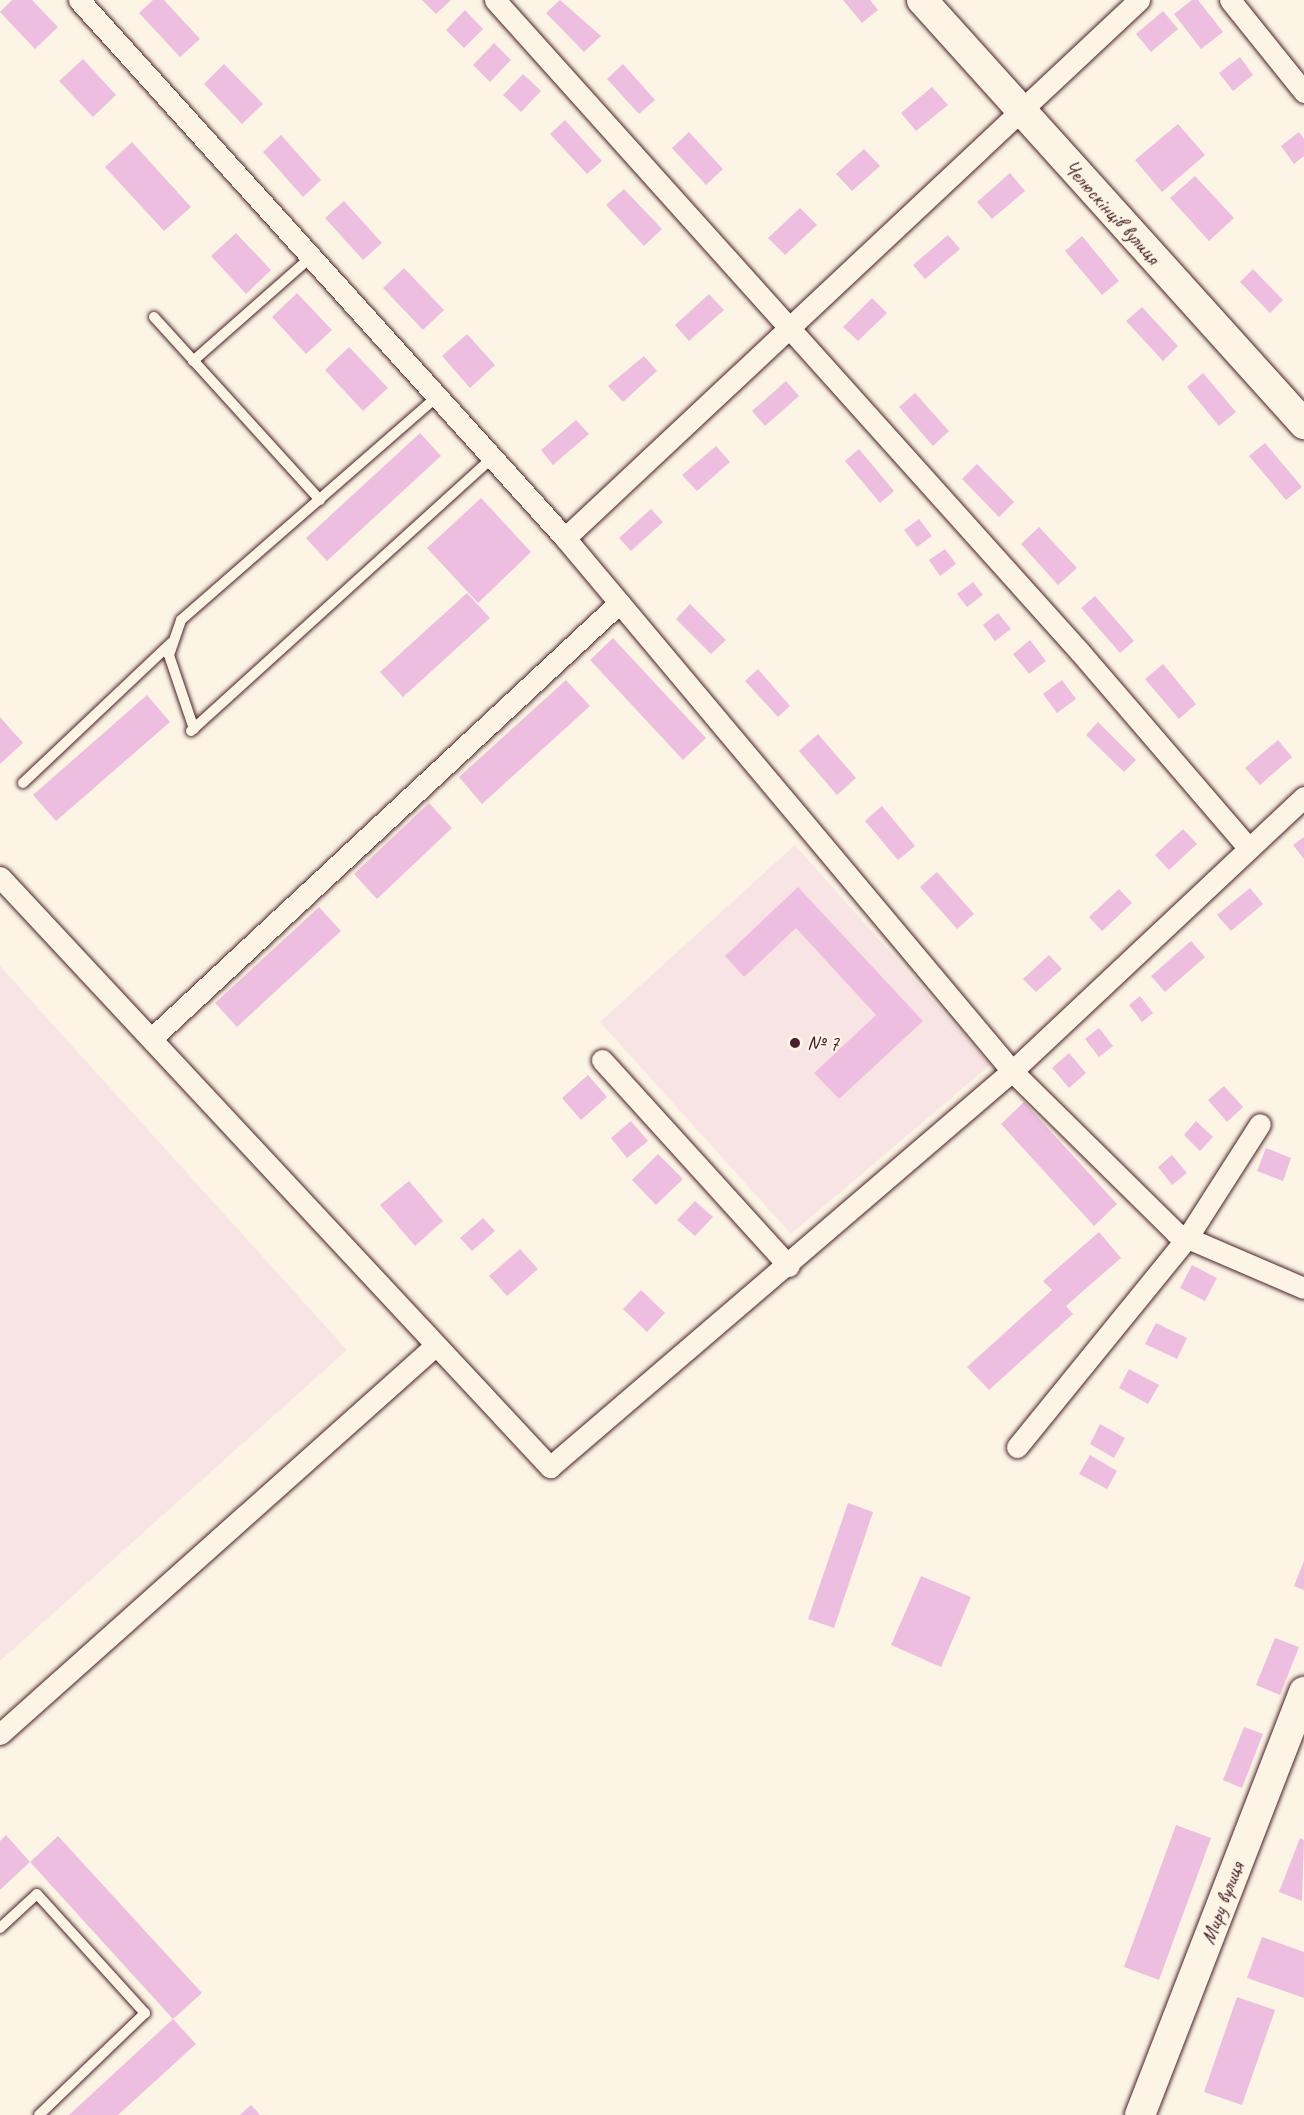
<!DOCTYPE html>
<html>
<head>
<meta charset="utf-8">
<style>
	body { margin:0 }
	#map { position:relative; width:1304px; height:2115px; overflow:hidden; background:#fcf5e5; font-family:Caveat,sans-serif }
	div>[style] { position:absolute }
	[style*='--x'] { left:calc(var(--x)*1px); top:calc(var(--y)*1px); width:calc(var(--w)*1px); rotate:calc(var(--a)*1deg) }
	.built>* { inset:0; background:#f8e4e4 }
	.building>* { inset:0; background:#eebee0 }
	.roads { filter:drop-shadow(0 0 2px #4a1f2b) drop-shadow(0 0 2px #4a1f2b) }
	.service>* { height:10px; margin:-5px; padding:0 5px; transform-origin:5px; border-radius:5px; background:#fcf5e5 }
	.minor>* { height:21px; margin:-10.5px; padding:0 10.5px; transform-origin:10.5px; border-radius:10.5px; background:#fcf5e5 }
	.secondary>* { height:30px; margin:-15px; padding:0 15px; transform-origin:15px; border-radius:15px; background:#fcf5e5 }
	.dots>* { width:16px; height:16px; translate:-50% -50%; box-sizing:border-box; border:3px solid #fcf5e5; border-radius:50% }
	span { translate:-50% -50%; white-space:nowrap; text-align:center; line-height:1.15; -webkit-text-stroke:4.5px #fcf5e5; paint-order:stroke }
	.street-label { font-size:21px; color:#4a1f2b }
	.poi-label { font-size:21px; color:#4a1f2b }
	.left { translate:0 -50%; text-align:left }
</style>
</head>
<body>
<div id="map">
	<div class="built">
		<div style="clip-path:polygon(795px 845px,990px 1065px,791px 1234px,600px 1022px)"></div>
		<div style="clip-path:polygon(0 966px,347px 1350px,0 1661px)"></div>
	</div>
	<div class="building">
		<div style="clip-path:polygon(12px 0,32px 0,58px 27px,35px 49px,0 12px)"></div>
		<div style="clip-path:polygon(153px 0,164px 0,200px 39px,180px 57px,139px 13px)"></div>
		<div style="clip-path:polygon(422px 0,451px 0,436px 14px)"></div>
		<div style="clip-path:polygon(560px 0,601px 36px,584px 52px,546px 13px)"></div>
		<div style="clip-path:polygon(843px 0,870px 0,878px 10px,862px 23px)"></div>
		<div style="clip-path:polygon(1192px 0,1198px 0,1223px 32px,1201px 49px,1174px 14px)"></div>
		<div style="clip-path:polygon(465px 10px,483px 29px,464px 48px,446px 30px)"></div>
		<div style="clip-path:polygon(1163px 11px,1178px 29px,1151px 52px,1136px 34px)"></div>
		<div style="clip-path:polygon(494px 43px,511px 60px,490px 82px,473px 65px)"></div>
		<div style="clip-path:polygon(1240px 57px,1253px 75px,1233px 91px,1219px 73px)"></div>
		<div style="clip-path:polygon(83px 59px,116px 95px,93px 117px,59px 81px)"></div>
		<div style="clip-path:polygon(224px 64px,263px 104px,242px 124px,204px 84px)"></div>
		<div style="clip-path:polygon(623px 64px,655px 100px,639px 114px,607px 79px)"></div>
		<div style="clip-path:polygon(523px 74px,541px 91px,521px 112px,503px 95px)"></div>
		<div style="clip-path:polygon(932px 87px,948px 105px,916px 131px,901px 113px)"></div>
		<div style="clip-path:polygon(565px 120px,602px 161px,587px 174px,550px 134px)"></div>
		<div style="clip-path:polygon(1178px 124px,1205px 155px,1162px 192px,1135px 160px)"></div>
		<div style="clip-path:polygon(689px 132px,723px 169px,706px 185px,672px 148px)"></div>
		<div style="clip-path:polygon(1299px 132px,1304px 139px,1304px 156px,1294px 164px,1281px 146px)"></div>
		<div style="clip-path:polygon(281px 135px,321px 180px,303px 197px,263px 152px)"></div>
		<div style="clip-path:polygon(132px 142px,191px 207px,164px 231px,105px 167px)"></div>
		<div style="clip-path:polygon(864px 149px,880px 166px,852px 191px,836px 174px)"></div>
		<div style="clip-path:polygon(1010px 173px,1025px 191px,992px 219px,977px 202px)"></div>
		<div style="clip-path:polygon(1195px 176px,1234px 218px,1209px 241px,1170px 198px)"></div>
		<div style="clip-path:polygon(624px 189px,662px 229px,644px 246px,606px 205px)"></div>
		<div style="clip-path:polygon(344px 201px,382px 243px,363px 260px,325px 218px)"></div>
		<div style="clip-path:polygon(800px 208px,817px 225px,785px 255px,768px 238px)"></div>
		<div style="clip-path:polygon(236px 233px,271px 270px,246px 294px,211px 256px)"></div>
		<div style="clip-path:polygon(948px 235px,960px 249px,925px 279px,913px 265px)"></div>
		<div style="clip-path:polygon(1082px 236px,1119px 281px,1102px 295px,1065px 251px)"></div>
		<div style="clip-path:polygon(404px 268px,444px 310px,423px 330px,383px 288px)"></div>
		<div style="clip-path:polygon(1253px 269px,1283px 300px,1270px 313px,1240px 282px)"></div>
		<div style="clip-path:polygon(297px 293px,332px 330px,306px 354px,272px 317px)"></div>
		<div style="clip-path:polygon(709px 294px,724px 310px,689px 341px,675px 325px)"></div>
		<div style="clip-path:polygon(872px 298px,887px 313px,858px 341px,843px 327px)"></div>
		<div style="clip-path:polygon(1142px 307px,1178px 346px,1163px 361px,1126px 321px)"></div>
		<div style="clip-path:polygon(467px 334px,495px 365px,470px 388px,442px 356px)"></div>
		<div style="clip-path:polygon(349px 347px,388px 388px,363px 411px,325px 370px)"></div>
		<div style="clip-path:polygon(644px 356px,657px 371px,623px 402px,608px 386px)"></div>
		<div style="clip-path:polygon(1203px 373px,1236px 412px,1219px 426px,1187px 387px)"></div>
		<div style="clip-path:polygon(786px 381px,799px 396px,765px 426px,752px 411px)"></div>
		<div style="clip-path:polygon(915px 393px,949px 431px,933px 446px,899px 407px)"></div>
		<div style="clip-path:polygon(576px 420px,589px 434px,553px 465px,541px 450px)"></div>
		<div style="clip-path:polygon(420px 433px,441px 456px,327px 561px,306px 538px)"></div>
		<div style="clip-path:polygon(1265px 443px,1302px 487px,1286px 500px,1249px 456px)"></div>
		<div style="clip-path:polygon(716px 446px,730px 462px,697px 491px,682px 475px)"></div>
		<div style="clip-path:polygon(859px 449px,894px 491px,880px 503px,845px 461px)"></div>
		<div style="clip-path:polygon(977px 464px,1014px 502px,999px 517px,962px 479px)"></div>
		<div style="clip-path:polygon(481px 498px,531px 552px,478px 603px,427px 548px)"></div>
		<div style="clip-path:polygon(651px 509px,663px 522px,631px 551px,619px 538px)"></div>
		<div style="clip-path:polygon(919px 519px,932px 536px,917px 547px,904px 530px)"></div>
		<div style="clip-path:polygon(1039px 527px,1077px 568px,1058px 585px,1021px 544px)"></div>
		<div style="clip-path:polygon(945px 549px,956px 564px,940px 576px,929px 560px)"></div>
		<div style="clip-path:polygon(973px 582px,983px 595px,967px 607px,957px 594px)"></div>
		<div style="clip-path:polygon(467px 593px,490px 618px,403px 697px,380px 672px)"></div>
		<div style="clip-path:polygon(1095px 596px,1134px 641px,1120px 653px,1081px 608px)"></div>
		<div style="clip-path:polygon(690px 604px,726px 640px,711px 654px,676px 619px)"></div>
		<div style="clip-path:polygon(998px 613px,1011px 629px,995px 641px,983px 625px)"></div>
		<div style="clip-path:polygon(613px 638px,706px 738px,683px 760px,590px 660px)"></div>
		<div style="clip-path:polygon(1030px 640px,1046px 661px,1029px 674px,1013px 654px)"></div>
		<div style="clip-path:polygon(1163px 664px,1196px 704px,1179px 719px,1145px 679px)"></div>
		<div style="clip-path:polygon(758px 669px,790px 706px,778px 717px,745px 681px)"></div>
		<div style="clip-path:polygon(566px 680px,590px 706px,482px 804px,459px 777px)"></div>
		<div style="clip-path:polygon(1062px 680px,1076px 699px,1057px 713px,1043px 694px)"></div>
		<div style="clip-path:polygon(147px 695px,170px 722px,56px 821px,33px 795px)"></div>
		<div style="clip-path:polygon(0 717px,23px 743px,0 764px)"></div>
		<div style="clip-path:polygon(1098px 722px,1136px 760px,1124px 772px,1086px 735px)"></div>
		<div style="clip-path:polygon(818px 734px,856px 778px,837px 795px,799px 751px)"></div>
		<div style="clip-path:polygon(1278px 740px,1292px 757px,1260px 785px,1245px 768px)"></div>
		<div style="clip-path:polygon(429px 803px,452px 828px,377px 899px,354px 874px)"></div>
		<div style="clip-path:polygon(882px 806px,915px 846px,898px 860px,865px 821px)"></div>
		<div style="clip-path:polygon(1183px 829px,1197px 844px,1169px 870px,1155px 855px)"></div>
		<div style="clip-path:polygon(1304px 837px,1304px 859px,1293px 845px)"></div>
		<div style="clip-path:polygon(937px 872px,974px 914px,957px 929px,920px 887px)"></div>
		<div style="clip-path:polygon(798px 887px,923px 1021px,839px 1099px,814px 1073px,876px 1015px,796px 928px,744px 977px,725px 956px)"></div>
		<div style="clip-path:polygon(1250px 888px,1263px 904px,1231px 931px,1217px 915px)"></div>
		<div style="clip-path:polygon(1119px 889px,1132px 903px,1102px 931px,1089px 917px)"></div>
		<div style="clip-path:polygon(319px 907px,341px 931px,237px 1027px,215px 1003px)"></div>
		<div style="clip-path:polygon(1191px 941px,1205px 957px,1165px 992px,1151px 976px)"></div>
		<div style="clip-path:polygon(1049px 955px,1062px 969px,1036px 992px,1023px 979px)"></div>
		<div style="clip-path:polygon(1140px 996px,1153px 1013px,1142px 1022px,1129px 1005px)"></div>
		<div style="clip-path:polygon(1099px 1028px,1113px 1046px,1099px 1057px,1085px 1039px)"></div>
		<div style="clip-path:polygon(1069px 1053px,1086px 1073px,1069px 1088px,1052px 1068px)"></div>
		<div style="clip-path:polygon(588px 1075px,607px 1097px,581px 1120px,562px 1098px)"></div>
		<div style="clip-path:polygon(1224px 1086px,1243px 1107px,1227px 1122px,1208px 1100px)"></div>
		<div style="clip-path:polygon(1024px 1102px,1117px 1204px,1094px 1226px,1001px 1124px)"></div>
		<div style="clip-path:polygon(631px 1121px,648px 1141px,627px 1158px,611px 1138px)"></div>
		<div style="clip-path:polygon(1196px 1121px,1213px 1137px,1200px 1151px,1184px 1135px)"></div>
		<div style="clip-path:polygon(1266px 1148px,1291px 1158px,1283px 1181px,1257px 1171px)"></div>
		<div style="clip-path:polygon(658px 1154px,683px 1179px,656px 1205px,632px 1180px)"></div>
		<div style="clip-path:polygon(1172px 1155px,1187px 1173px,1172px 1185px,1158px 1167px)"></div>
		<div style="clip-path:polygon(409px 1181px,443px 1221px,415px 1246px,380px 1205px)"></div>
		<div style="clip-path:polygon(695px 1201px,713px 1217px,695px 1236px,677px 1220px)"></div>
		<div style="clip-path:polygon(483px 1218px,495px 1231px,472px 1251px,460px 1238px)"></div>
		<div style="clip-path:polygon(1099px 1232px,1121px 1258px,1066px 1306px,1073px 1314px,989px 1390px,967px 1367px,1052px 1290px,1043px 1281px)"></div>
		<div style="clip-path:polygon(520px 1249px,538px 1269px,507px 1296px,489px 1276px)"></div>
		<div style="clip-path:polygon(1192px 1265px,1217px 1278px,1205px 1301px,1180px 1288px)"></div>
		<div style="clip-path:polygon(641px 1290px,665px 1313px,647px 1332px,623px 1309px)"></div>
		<div style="clip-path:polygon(1156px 1323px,1187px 1338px,1177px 1359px,1145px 1344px)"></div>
		<div style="clip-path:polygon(1129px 1369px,1159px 1385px,1148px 1404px,1119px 1388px)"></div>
		<div style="clip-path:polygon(1100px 1424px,1125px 1438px,1114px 1458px,1090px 1444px)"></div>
		<div style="clip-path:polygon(1090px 1455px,1117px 1471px,1107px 1489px,1079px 1474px)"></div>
		<div style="clip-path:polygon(848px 1503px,873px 1512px,834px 1628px,808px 1619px)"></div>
		<div style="clip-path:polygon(1304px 1561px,1304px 1590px,1294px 1586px)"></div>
		<div style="clip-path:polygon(921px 1576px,971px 1597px,941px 1667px,891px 1645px)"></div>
		<div style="clip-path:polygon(1275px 1638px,1299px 1647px,1280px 1695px,1256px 1685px)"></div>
		<div style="clip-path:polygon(1244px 1727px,1263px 1734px,1242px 1788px,1223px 1780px)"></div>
		<div style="clip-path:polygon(1176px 1825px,1211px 1838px,1159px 1980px,1124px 1967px)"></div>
		<div style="clip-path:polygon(6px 1835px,30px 1862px,58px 1836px,202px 1993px,173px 2019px,30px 1862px,0 1890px,0 1841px)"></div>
		<div style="clip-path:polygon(1300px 1838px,1304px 1840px,1302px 1901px,1279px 1892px)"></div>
		<div style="clip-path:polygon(1262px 1937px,1304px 1952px,1304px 1998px,1247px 1978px)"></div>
		<div style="clip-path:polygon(1237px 1997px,1275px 2010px,1242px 2105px,1204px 2092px)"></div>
		<div style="clip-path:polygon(173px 2019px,196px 2044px,118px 2115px,69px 2115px)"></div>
		<div style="clip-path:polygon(251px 2105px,260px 2115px,240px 2115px)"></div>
	</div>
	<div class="roads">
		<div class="service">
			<div style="--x:154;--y:317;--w:247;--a:47.8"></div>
			<div style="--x:193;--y:361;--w:157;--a:-41.4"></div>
			<div style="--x:194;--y:729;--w:78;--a:-108.7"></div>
			<div style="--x:169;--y:655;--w:37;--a:-71"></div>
			<div style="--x:181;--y:620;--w:340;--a:-41.1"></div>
			<div style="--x:191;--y:731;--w:406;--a:-42.2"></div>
			<div style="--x:23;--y:783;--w:204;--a:-43.4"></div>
			<div style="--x:0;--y:1928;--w:50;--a:-42.6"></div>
			<div style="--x:37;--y:1894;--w:161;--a:47.8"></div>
			<div style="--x:145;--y:2013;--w:147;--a:136.1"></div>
		</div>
		<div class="minor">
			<div style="--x:495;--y:0;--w:876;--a:48.1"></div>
			<div style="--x:1080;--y:652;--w:257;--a:49.3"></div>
			<div style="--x:1230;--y:0;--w:118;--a:51.2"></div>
			<div style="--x:565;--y:538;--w:787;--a:-43.15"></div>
			<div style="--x:1304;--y:797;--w:400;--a:136.8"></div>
			<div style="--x:1012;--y:1071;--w:231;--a:44.6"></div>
			<div style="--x:1176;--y:1233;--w:139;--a:23.3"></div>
			<div style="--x:0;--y:877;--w:807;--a:47.01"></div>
			<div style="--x:550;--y:1467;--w:608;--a:-40.6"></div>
			<div style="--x:1012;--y:1071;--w:696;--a:-129.98"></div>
			<div style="--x:565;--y:538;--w:725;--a:-132.09"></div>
			<div style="--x:151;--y:1039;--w:640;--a:-42.97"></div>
			<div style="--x:602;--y:1060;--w:278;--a:47.8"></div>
			<div style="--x:1017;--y:1447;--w:269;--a:-50.9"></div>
			<div style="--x:1187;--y:1238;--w:135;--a:-57.4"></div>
			<div style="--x:0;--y:1734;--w:584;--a:-41.74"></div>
		</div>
		<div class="secondary">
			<div style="--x:922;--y:0;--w:571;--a:47.98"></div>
			<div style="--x:1140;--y:2115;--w:454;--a:-68.8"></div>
		</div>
	</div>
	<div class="dots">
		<div style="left:795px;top:1043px;background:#4a1f2b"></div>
	</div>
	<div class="street-label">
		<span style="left:1112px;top:212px;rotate:48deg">Челюскінців вулиця</span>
		<span style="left:1222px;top:1903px;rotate:-69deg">Миру вулиця</span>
	</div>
	<div class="poi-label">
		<span class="left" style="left:807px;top:1043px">№ 7</span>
	</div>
</div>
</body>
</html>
